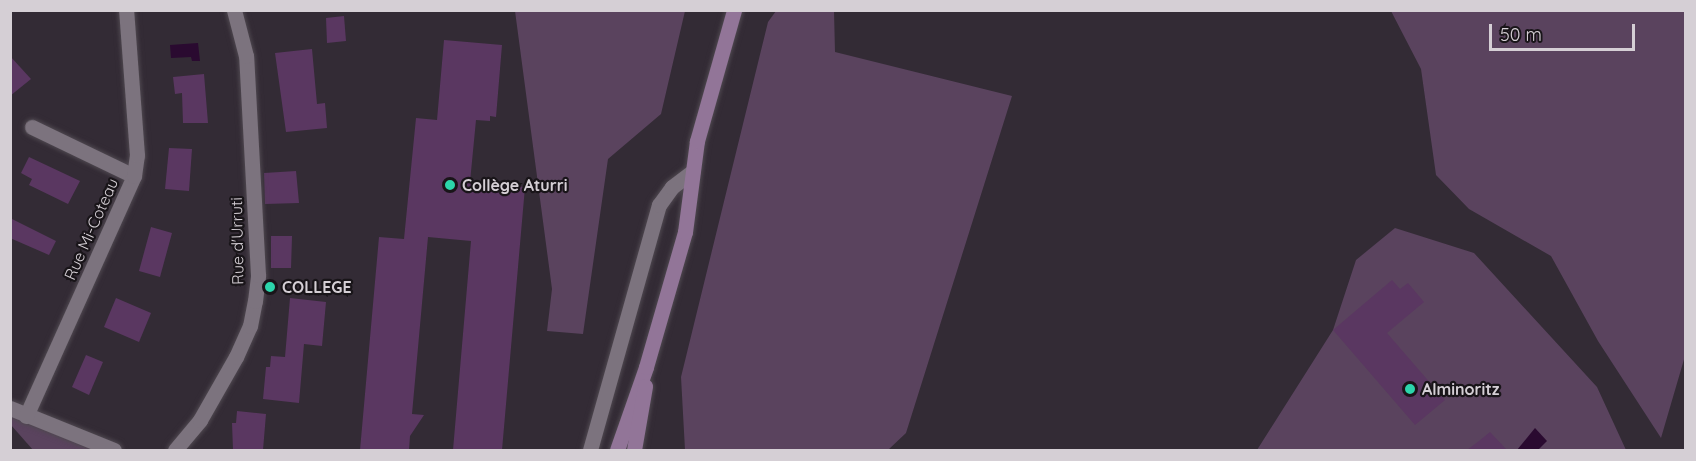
<!DOCTYPE html>
<html>
<head>
<meta charset="utf-8">
<style>
	body { margin:0 }
	#map { position:relative; width:1696px; height:461px; overflow:hidden; background:#332b35; font-family:Quicksand,sans-serif }
	div>[style] { position:absolute }
	[style*='--x'] { left:calc(var(--x)*1px); top:calc(var(--y)*1px); width:calc(var(--w)*1px); rotate:calc(var(--a)*1deg) }
	.green>* { inset:0; background:#5a435e }
	.water>* { inset:0; background:#2a0a30 }
	.building>* { inset:0; background:#5a3761 }
	.roads { filter:drop-shadow(0 0 2px #4f4850) drop-shadow(0 0 2px #4f4850) }
	.street>* { height:15px; margin:-7.5px; padding:0 7.5px; transform-origin:7.5px; border-radius:7.5px; background:#7c737e }
	.secondary>* { height:15px; margin:-7.5px; padding:0 7.5px; transform-origin:7.5px; border-radius:7.5px; background:#927598 }
	.dots>* { width:16px; height:16px; translate:-50% -50%; box-sizing:border-box; border:3px solid #191519; border-radius:50% }
	span { translate:-50% -50%; white-space:nowrap; text-align:center; line-height:1.15; -webkit-text-stroke:4.5px #191519; paint-order:stroke }
	.poi-label { font-size:16px; color:#d5cfd5; font-weight:700 }
	.left { translate:0 -50%; text-align:left }
	.street-label { font-size:16px; color:#d5cfd5 }
	.frame { position:absolute; inset:0; border:12px solid #d5cfd5; pointer-events:none }
	.scale { position:absolute; left:1489px; top:24px; width:146px; height:27px; box-sizing:border-box; border:3px solid #d5cfd5; border-top:0; padding-left:8px; font-size:18px; line-height:21px; white-space:nowrap; color:#d5cfd5; -webkit-text-stroke:4px #191519; paint-order:stroke }
</style>
</head>
<body>
<div id="map">
	<div class="green">
		<div style="clip-path:polygon(515px 11px,685px 11px,661px 114px,608px 159px,583px 334px,547px 331px,552px 289px)"></div>
		<div style="clip-path:polygon(776px 11px,834px 11px,835px 52px,1012px 96px,906px 433px,888px 450px,685px 450px,681px 377px,768px 22px)"></div>
		<div style="clip-path:polygon(1391px 11px,1685px 11px,1685px 356px,1661px 438px,1598px 341px,1551px 256px,1469px 209px,1436px 175px,1421px 69px)"></div>
		<div style="clip-path:polygon(1395px 228px,1474px 253px,1597px 387px,1626px 450px,1257px 450px,1333px 330px,1356px 260px)"></div>
		<div style="clip-path:polygon(10px 415px,105px 450px,33px 450px,11px 425px)"></div>
	</div>
	<div class="water">
		<div style="clip-path:polygon(198px 43px,200px 61px,192px 61px,191px 57px,171px 58px,170px 45px)"></div>
		<div style="clip-path:polygon(1535px 428px,1547px 441px,1538px 450px,1517px 450px)"></div>
	</div>
	<div class="building">
		<div style="clip-path:polygon(344px 16px,346px 41px,327px 43px,326px 18px)"></div>
		<div style="clip-path:polygon(444px 40px,502px 45px,496px 117px,490px 116px,490px 121px,476px 120px,470px 182px,525px 187px,502px 450px,453px 450px,471px 241px,428px 237px,412px 414px,424px 415px,410px 436px,409px 450px,360px 450px,379px 237px,404px 239px,416px 118px,437px 120px)"></div>
		<div style="clip-path:polygon(312px 49px,317px 104px,325px 103px,327px 128px,286px 132px,275px 53px)"></div>
		<div style="clip-path:polygon(10px 56px,31px 79px,10px 96px)"></div>
		<div style="clip-path:polygon(204px 74px,208px 123px,183px 123px,182px 93px,175px 94px,173px 77px)"></div>
		<div style="clip-path:polygon(169px 148px,192px 149px,189px 191px,165px 189px)"></div>
		<div style="clip-path:polygon(29px 157px,80px 181px,68px 204px,29px 185px,32px 179px,21px 173px)"></div>
		<div style="clip-path:polygon(296px 171px,299px 203px,265px 204px,264px 173px)"></div>
		<div style="clip-path:polygon(10px 218px,56px 241px,49px 255px,10px 238px)"></div>
		<div style="clip-path:polygon(151px 227px,172px 233px,160px 277px,139px 271px)"></div>
		<div style="clip-path:polygon(271px 236px,292px 236px,291px 268px,271px 268px)"></div>
		<div style="clip-path:polygon(1392px 280px,1400px 289px,1408px 283px,1424px 302px,1387px 333px,1445px 400px,1415px 425px,1333px 330px)"></div>
		<div style="clip-path:polygon(116px 298px,151px 313px,139px 342px,104px 327px)"></div>
		<div style="clip-path:polygon(290px 298px,326px 302px,322px 346px,304px 344px,299px 403px,263px 399px,266px 367px,270px 367px,271px 356px,285px 357px)"></div>
		<div style="clip-path:polygon(86px 355px,103px 362px,89px 395px,72px 387px)"></div>
		<div style="clip-path:polygon(237px 411px,266px 414px,263px 450px,233px 450px,232px 423px,236px 423px)"></div>
		<div style="clip-path:polygon(1490px 432px,1507px 450px,1467px 450px,1479px 441px)"></div>
	</div>
	<div class="roads">
		<div class="street">
			<div style="--x:32;--y:127;--w:113;--a:25.7"></div>
			<div style="--x:10;--y:408;--w:112;--a:22"></div>
			<div style="--x:26;--y:416;--w:263;--a:-65.8"></div>
			<div style="--x:134;--y:176;--w:21;--a:-82"></div>
			<div style="--x:137;--y:155;--w:145;--a:-94.3"></div>
			<div style="--x:175;--y:450;--w:39;--a:-50"></div>
			<div style="--x:200;--y:420;--w:73;--a:-60.3"></div>
			<div style="--x:236;--y:357;--w:34;--a:-66"></div>
			<div style="--x:250;--y:326;--w:25;--a:-79"></div>
			<div style="--x:255;--y:301;--w:26;--a:-83"></div>
			<div style="--x:258;--y:275;--w:219;--a:-93.1"></div>
			<div style="--x:246;--y:56;--w:48;--a:-104.6"></div>
			<div style="--x:590;--y:450;--w:255;--a:-74.3"></div>
			<div style="--x:659;--y:205;--w:22;--a:-54"></div>
			<div style="--x:672;--y:187;--w:26;--a:-37"></div>
		</div>
		<div class="secondary">
			<div style="--x:617;--y:450;--w:88;--a:-70.7"></div>
			<div style="--x:646;--y:367;--w:141;--a:-73.9"></div>
			<div style="--x:685;--y:232;--w:92;--a:-82.5"></div>
			<div style="--x:697;--y:141;--w:136;--a:-74.2"></div>
			<div style="--x:634;--y:450;--w:65;--a:-80.2"></div>
		</div>
	</div>
	<div class="dots">
		<div style="left:450px;top:185px;background:#2cd5ab"></div>
		<div style="left:270px;top:287px;background:#2cd5ab"></div>
		<div style="left:1410px;top:389px;background:#2cd5ab"></div>
	</div>
	<div class="poi-label">
		<span class="left" style="left:462px;top:185px">Collège Aturri</span>
		<span class="left" style="left:282px;top:287px">COLLEGE</span>
		<span class="left" style="left:1422px;top:389px">Alminoritz</span>
	</div>
	<div class="street-label">
		<span style="left:91px;top:229px;rotate:-66deg">Rue Mi-Coteau</span>
		<span style="left:237px;top:241px;rotate:-91deg">Rue d'Urruti</span>
	</div>
	<div class="frame"></div>
	<div class="scale">50 m</div>
</div>
</body>
</html>
